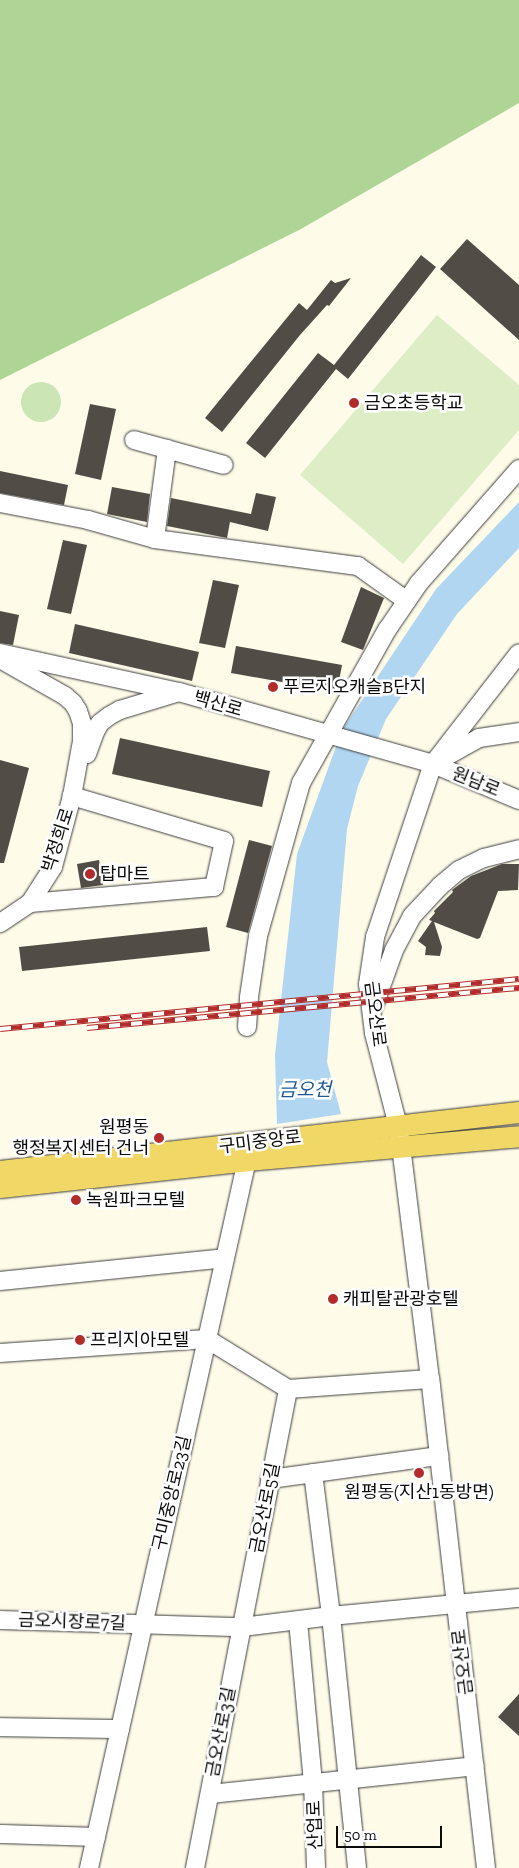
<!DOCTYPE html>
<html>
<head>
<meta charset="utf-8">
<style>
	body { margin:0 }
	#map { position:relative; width:519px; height:1868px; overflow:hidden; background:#fefbe9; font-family:"Zilla Slab","Noto Sans KR",serif }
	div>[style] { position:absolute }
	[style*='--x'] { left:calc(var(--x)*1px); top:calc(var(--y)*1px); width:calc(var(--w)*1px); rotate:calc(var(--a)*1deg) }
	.green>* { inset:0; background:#cbe5b5 }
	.round { border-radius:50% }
	.forest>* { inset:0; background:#aed595 }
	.pitch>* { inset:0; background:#ddedc6 }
	.water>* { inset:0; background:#b0d6f2 }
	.building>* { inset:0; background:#524c47 }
	.roads { filter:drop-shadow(0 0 1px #3d3d3d) drop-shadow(0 0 1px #3d3d3d) }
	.minor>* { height:18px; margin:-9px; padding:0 9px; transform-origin:9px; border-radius:9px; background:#fff }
	.major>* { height:21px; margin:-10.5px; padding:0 10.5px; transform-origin:10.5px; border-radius:10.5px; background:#f1d765 }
	.rail>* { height:5.5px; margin-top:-2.75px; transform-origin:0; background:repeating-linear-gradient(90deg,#fff 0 11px,#b22c2b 0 22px); box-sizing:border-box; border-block:1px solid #b22c2b }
	.dots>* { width:14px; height:14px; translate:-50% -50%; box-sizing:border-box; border:2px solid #fff; border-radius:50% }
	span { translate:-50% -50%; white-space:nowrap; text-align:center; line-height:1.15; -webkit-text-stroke:5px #fff; paint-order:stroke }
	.poi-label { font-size:18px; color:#0a0a0a }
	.left { translate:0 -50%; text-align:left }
	.right { translate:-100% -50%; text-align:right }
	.street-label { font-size:18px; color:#0a0a0a }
	.water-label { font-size:19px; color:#1c5894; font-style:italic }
	.scale { position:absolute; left:336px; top:1826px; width:106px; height:22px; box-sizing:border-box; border:2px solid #0a0a0a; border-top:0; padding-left:6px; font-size:15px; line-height:18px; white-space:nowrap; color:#0a0a0a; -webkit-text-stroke:4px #fff; paint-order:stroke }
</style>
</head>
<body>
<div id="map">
	<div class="green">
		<div class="round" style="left:21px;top:382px;width:40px;height:40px"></div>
	</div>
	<div class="forest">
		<div style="clip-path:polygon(0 0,519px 0,519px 103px,301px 229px,0 380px)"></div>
	</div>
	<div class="pitch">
		<div style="clip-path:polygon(437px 315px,519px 385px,519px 430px,403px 564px,300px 475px)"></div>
	</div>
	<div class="water">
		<div style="clip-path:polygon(519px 502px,519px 548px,457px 614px,386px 719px,358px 786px,347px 829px,327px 1062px,341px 1114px,277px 1124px,275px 1055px,297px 854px,342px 730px,436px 589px)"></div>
	</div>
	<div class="building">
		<div style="clip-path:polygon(467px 239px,519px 285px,519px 340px,440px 269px)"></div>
		<div style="clip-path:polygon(421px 255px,436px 267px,348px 379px,336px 369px,265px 458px,246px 443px,318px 353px,334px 365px)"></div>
		<div style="clip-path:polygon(351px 278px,329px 306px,327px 305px,300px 335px,222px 432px,205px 418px,299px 303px,307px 310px,331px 280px,335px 283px)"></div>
		<div style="clip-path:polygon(90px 404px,116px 409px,101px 480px,75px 474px)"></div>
		<div style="clip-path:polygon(0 471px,68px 485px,64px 505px,0 493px)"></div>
		<div style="clip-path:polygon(112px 487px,150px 494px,147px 522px,107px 514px)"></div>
		<div style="clip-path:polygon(256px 493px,276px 497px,268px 531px,230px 522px,227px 538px,167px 526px,171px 498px,251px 514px)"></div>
		<div style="clip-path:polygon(63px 540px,87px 545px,71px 614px,47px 609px)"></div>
		<div style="clip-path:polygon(213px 580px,239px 585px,225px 648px,199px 643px)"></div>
		<div style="clip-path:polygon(361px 587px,384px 598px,363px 650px,341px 642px)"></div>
		<div style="clip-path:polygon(0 611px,19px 615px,13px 645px,0 643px)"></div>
		<div style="clip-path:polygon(75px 624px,199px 652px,192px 681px,69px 653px)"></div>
		<div style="clip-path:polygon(236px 646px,342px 665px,337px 692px,231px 673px)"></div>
		<div style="clip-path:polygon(120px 738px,270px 771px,262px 807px,112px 774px)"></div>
		<div style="clip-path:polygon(0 760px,29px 768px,4px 863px,0 863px)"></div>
		<div style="clip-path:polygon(249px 840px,272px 846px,248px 933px,226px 927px)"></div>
		<div style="clip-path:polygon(99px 860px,103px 885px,81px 888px,77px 864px)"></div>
		<div style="clip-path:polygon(502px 864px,519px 864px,518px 890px,498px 891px,480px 938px,477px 939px,434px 922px,442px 947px,440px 956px,425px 955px,426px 947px,418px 941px,432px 921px,429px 920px,435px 913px,434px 911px,453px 892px,452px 890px,471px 876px)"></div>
		<div style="clip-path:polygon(207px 927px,210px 951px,22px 971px,19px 947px)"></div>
		<div style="clip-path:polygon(519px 1694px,519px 1736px,498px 1717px)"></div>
	</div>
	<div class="roads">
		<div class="minor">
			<div style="--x:134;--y:440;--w:93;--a:15.5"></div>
			<div style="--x:0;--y:503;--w:90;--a:10.9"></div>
			<div style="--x:88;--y:520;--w:70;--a:15.8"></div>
			<div style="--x:155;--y:539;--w:205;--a:7.6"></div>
			<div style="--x:358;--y:566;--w:60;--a:35.5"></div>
			<div style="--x:155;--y:539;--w:91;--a:-82.4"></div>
			<div style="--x:0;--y:653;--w:183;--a:12.3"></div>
			<div style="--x:179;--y:692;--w:264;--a:15.8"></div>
			<div style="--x:433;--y:764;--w:93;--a:22.7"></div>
			<div style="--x:0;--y:659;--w:75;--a:29.6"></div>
			<div style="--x:65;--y:696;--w:11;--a:41"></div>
			<div style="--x:73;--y:703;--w:9;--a:58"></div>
			<div style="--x:78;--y:711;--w:13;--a:72"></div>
			<div style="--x:82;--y:723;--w:18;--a:90"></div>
			<div style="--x:82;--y:741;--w:56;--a:100.3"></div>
			<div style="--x:72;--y:796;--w:73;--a:105"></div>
			<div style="--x:53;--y:867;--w:43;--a:122.6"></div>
			<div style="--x:30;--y:903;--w:36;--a:146"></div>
			<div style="--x:87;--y:754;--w:23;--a:-70"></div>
			<div style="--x:95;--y:732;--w:10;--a:-61"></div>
			<div style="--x:100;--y:723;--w:11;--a:-38"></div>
			<div style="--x:109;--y:716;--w:13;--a:-29"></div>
			<div style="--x:120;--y:710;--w:59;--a:-16.9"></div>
			<div style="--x:440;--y:760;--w:45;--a:-29.4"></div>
			<div style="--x:479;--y:738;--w:40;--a:-8.5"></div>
			<div style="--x:30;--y:903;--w:185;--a:-5"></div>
			<div style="--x:214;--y:887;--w:47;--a:-77.7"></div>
			<div style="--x:224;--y:841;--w:159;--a:-163.5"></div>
			<div style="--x:374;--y:1006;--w:59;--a:-70.3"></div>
			<div style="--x:394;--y:950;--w:38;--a:-62"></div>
			<div style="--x:412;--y:916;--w:41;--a:-47"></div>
			<div style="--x:440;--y:886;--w:25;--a:-40"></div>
			<div style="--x:459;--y:870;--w:28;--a:-26"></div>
			<div style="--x:484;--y:858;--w:36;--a:-14"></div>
			<div style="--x:247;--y:1027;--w:30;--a:-86"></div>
			<div style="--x:249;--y:997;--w:62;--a:-81.6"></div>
			<div style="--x:258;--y:936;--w:159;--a:-74.3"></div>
			<div style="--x:301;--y:783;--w:176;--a:-60.7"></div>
			<div style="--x:387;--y:630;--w:57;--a:-55.8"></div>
			<div style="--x:419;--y:583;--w:152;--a:-48.7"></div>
			<div style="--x:0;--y:1281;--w:226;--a:-5.8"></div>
			<div style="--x:0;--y:1353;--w:207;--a:-3.9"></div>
			<div style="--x:207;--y:1339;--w:95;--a:31.7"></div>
			<div style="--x:288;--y:1389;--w:142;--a:-4"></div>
			<div style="--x:313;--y:1473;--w:144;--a:82.8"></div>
			<div style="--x:331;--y:1616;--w:253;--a:84.1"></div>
			<div style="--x:270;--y:1479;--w:171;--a:-7.8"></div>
			<div style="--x:0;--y:1620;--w:242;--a:1.7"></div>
			<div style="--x:242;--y:1627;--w:90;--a:-7"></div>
			<div style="--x:331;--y:1616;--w:189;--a:-5.5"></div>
			<div style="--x:298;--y:1621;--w:162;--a:84.7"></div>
			<div style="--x:313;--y:1782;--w:86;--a:88"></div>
			<div style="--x:0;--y:1727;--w:120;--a:1"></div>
			<div style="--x:210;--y:1794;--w:266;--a:-6"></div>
			<div style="--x:0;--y:1834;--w:96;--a:1.8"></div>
			<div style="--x:89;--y:1868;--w:725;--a:-77.42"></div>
			<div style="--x:195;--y:1868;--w:488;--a:-79"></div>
			<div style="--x:486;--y:1868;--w:492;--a:-96.5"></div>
			<div style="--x:430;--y:1379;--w:234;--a:-97.1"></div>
			<div style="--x:401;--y:1147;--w:21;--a:-98"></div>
			<div style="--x:398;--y:1126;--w:96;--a:-104.5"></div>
			<div style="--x:374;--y:1033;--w:49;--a:-97"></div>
			<div style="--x:368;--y:984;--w:48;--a:-81.5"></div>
			<div style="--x:375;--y:937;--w:182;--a:-71.5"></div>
			<div style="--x:433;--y:764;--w:140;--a:-52.2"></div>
		</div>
		<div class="major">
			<div style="--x:0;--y:1171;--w:522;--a:-6.49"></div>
			<div style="--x:0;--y:1187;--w:248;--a:-6.2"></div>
			<div style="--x:247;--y:1160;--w:273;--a:-5"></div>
		</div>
	</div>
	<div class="rail">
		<div style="--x:87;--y:1028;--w:434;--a:-5.3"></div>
		<div style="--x:0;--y:1029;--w:521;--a:-5.5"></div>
	</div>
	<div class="dots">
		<div style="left:354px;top:403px;background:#b22c2b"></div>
		<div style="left:273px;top:687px;background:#b22c2b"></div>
		<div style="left:90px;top:874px;background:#b22c2b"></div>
		<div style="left:159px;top:1138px;background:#b22c2b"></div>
		<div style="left:76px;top:1200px;background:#b22c2b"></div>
		<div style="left:333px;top:1299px;background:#b22c2b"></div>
		<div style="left:80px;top:1340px;background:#b22c2b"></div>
		<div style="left:419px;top:1473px;background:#b22c2b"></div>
	</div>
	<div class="poi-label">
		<span class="left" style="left:364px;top:403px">금오초등학교</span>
		<span class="left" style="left:283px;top:687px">푸르지오캐슬B단지</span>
		<span class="left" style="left:100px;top:874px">탑마트</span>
		<span class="right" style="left:149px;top:1138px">원평동<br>행정복지센터 건너</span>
		<span class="left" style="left:86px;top:1200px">녹원파크모텔</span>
		<span class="left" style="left:343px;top:1299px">캐피탈관광호텔</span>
		<span class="left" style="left:90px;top:1340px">프리지아모텔</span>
		<span style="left:419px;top:1492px">원평동(지산1동방면)</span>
	</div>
	<div class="street-label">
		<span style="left:218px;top:704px;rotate:16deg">백산로</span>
		<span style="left:476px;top:782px;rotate:22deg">원남로</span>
		<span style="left:58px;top:840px;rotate:-72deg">박정희로</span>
		<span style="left:375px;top:1014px;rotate:83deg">금오산로</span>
		<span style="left:260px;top:1142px;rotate:-7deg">구미중앙로</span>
		<span style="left:172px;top:1493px;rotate:-77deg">구미중앙로23길</span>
		<span style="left:265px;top:1508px;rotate:-79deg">금오산로5길</span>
		<span style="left:72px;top:1622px;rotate:2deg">금오시장로7길</span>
		<span style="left:463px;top:1662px;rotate:-97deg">금오산로</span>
		<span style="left:221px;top:1732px;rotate:-79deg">금오산로3길</span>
		<span style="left:315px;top:1825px;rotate:-92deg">산업로</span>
	</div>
	<div class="water-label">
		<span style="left:305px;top:1090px">금오천</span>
	</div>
	<div class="scale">50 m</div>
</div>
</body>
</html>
